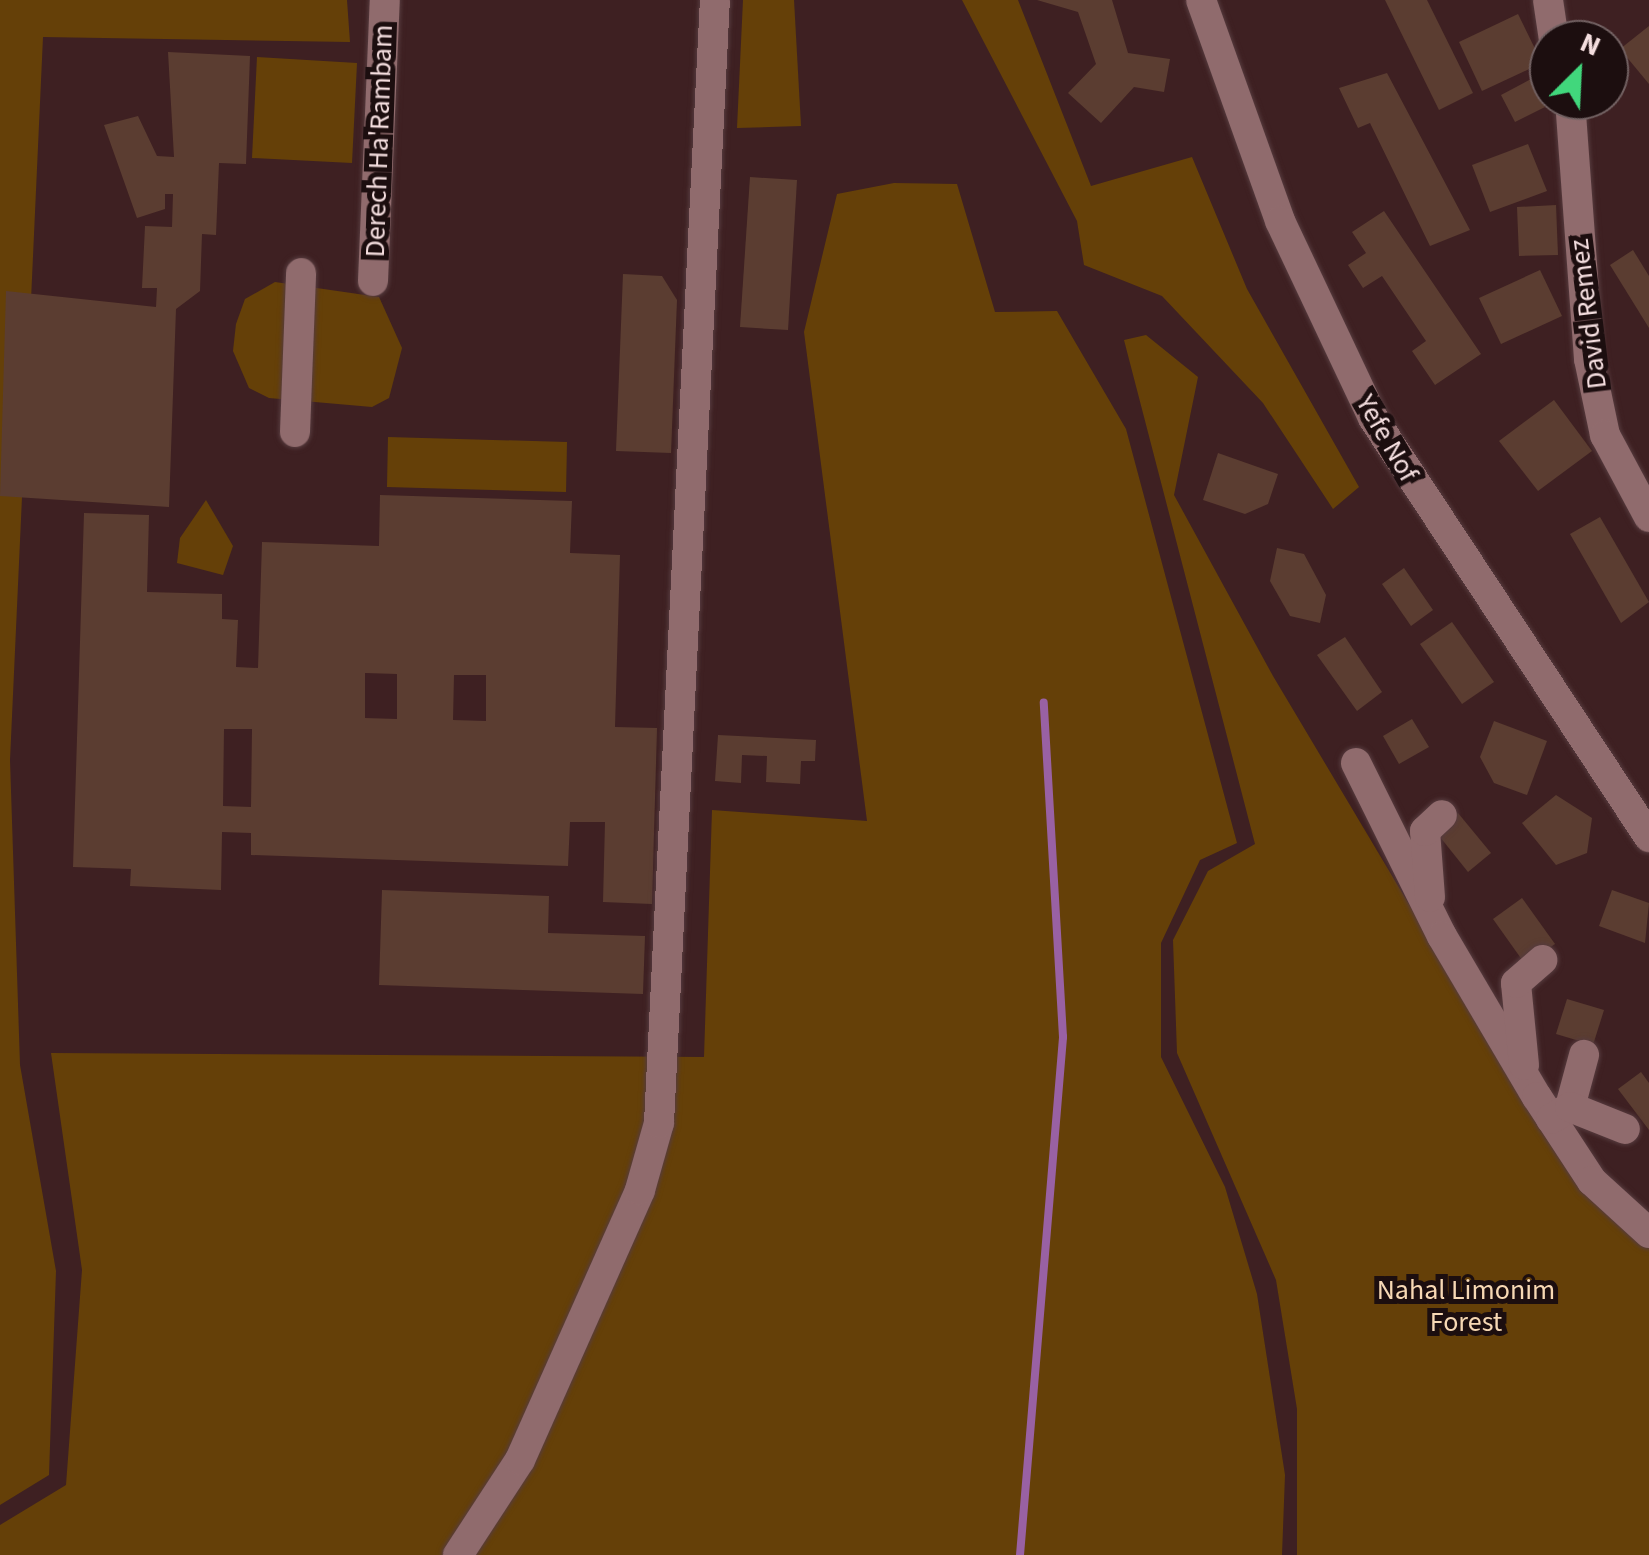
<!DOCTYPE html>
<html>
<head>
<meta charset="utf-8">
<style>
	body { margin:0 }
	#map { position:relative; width:1649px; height:1555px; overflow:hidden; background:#3e2022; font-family:"Source Sans 3",sans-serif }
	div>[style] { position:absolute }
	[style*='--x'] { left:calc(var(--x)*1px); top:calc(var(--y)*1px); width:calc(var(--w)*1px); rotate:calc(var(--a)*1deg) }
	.green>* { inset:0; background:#654008 }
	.stream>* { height:8px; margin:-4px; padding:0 4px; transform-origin:4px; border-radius:4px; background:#9961a3 }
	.building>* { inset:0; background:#5b3d31 }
	.roads { filter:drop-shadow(0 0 2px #563b3e) drop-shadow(0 0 2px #563b3e) }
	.minor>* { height:30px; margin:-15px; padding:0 15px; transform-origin:15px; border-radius:15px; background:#906b6d }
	span { translate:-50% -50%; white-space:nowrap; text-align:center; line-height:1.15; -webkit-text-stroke:10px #1c0e0f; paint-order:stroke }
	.street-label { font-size:28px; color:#f4dedf }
	.park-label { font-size:28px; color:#f7d8b4 }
	.north { position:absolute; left:1529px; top:20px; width:100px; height:100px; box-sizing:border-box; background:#1c0e0f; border:2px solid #726162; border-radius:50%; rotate:24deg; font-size:28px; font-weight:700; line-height:40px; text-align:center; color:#f4dedf }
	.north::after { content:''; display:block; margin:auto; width:35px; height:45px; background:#41d77c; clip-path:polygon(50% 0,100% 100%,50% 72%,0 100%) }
</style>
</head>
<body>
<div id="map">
	<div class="green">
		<div style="clip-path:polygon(0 0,347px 0,350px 42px,43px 37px,10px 760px,20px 1065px,56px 1271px,49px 1475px,0 1505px)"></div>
		<div style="clip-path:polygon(743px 0,794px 0,801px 126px,737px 128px)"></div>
		<div style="clip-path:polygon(962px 0,1018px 0,1091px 186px,1192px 157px,1247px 289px,1359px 487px,1333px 509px,1263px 403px,1162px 296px,1084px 265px,1077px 221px)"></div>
		<div style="clip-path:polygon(257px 57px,357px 63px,352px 163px,252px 158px)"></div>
		<div style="clip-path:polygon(894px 183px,957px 184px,995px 312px,1057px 311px,1126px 429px,1237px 843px,1200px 860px,1161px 943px,1161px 1057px,1225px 1187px,1257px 1294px,1285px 1475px,1282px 1555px,0 1555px,0 1525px,66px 1485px,82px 1270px,51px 1053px,704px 1057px,712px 810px,867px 821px,804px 332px,837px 194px)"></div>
		<div style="clip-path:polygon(275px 282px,379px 297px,402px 348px,389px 398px,372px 407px,269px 398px,249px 388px,233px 351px,236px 324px,245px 299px)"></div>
		<div style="clip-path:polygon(1146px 335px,1198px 377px,1174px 495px,1273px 676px,1525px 1099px,1649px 1226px,1649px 1555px,1297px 1555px,1297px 1409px,1276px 1280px,1177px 1053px,1173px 940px,1208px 871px,1255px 844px,1124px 340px)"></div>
		<div style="clip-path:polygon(388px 437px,567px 442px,566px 492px,387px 487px)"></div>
		<div style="clip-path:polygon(206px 500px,233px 546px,223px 575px,177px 563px,180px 538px)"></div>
	</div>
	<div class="stream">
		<div style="--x:1020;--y:1555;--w:520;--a:-85.25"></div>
		<div style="--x:1063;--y:1037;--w:335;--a:-93.3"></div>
	</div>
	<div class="building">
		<div style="clip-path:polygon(1037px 0,1112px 0,1128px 53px,1170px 59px,1164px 92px,1134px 87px,1101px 123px,1068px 93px,1096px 64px,1078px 12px)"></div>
		<div style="clip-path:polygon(1385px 0,1427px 0,1473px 93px,1439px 110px)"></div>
		<div style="clip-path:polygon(1518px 14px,1542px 63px,1482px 91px,1459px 42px)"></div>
		<div style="clip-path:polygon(1649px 26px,1649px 84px,1620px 49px)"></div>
		<div style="clip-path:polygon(168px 52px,250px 56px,246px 164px,219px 163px,216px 235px,202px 234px,200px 291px,176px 309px,169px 507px,0 496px,6px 291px,156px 307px,157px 288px,142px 288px,145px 226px,172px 227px,173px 194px,165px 194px,165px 209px,137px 218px,104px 125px,138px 116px,157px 156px,174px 157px)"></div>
		<div style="clip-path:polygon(1387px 73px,1470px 230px,1430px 246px,1370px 123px,1358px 128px,1339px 88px)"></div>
		<div style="clip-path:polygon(1531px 79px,1545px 107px,1515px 122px,1501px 95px)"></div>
		<div style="clip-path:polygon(1528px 144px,1547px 191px,1490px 212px,1472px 165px)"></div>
		<div style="clip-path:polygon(750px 177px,797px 180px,788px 330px,740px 327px)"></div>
		<div style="clip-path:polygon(1556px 205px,1558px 255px,1519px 256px,1517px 207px)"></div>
		<div style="clip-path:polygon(1384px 211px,1481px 354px,1435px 385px,1412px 351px,1426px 341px,1382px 276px,1363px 288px,1348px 265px,1366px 253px,1352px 232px)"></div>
		<div style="clip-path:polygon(1633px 250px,1649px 276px,1649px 328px,1610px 265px)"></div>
		<div style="clip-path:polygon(1540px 270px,1562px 316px,1501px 344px,1479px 298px)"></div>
		<div style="clip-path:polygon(623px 274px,662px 276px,677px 300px,671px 453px,616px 451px)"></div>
		<div style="clip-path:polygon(1554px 400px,1592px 451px,1538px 491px,1499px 441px)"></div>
		<div style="clip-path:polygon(1218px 453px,1278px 474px,1268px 504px,1245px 514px,1203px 500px)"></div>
		<div style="clip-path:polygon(evenodd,380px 495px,572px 501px,570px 553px,620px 555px,615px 727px,657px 728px,652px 904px,603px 902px,605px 822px,570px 822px,568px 866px,251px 855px,251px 833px,222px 832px,221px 890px,130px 886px,131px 869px,73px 867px,84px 513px,149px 515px,147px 592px,222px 594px,222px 619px,238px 620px,236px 667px,258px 668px,262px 542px,379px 546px,380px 495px,365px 673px,397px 674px,397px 719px,365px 718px,365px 673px,380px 495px,454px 675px,486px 675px,486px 721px,453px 720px,454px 675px,380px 495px,224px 729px,252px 729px,251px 807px,223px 806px,224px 729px)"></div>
		<div style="clip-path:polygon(1600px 517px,1649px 602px,1621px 623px,1570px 534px)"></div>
		<div style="clip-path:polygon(1277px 548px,1304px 554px,1326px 595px,1320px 623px,1290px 616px,1270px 581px)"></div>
		<div style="clip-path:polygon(1404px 568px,1433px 610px,1411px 626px,1382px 584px)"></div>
		<div style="clip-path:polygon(1452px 622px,1494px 682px,1462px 704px,1420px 644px)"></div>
		<div style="clip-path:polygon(1345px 637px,1382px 692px,1357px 711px,1317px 655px)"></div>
		<div style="clip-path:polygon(1412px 719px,1429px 747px,1399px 764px,1383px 736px)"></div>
		<div style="clip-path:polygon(1494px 721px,1547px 741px,1527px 795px,1494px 783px,1480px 757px)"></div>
		<div style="clip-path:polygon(718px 735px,816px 740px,815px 761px,801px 761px,800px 784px,766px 782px,767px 756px,742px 755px,741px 783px,715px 781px)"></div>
		<div style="clip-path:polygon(1556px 795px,1592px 818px,1587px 853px,1556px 865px,1522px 823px)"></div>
		<div style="clip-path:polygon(1458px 813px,1491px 853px,1468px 872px,1436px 832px)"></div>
		<div style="clip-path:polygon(382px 890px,549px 896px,548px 933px,645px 936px,643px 994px,379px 985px)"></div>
		<div style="clip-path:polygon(1612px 890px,1649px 903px,1645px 943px,1599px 926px)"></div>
		<div style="clip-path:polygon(1522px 898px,1555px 944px,1525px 964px,1493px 919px)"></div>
		<div style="clip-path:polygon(1567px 999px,1604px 1010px,1593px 1045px,1556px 1034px)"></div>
		<div style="clip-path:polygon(1641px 1072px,1649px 1083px,1649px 1130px,1618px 1089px)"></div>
	</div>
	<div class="roads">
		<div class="minor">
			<div style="--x:1201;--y:0;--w:235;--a:70.3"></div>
			<div style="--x:1280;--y:221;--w:218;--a:64.7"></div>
			<div style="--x:1373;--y:418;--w:502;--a:56.63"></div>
			<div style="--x:1548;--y:0;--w:40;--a:81.5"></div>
			<div style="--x:1570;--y:100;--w:260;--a:85.8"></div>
			<div style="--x:1589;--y:359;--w:78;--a:78.1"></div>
			<div style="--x:1605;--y:435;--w:93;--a:61.8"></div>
			<div style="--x:373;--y:281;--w:281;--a:-87.6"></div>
			<div style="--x:295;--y:432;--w:159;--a:-87.8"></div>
			<div style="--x:1356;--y:763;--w:193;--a:63.6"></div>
			<div style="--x:1442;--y:936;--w:187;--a:59.5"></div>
			<div style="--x:1537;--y:1097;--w:100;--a:56.8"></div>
			<div style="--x:1592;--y:1181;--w:77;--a:42.4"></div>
			<div style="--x:1430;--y:897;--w:66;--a:-94.3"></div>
			<div style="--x:1425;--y:831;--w:23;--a:-43"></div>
			<div style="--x:1524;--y:1065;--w:82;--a:-95.6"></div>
			<div style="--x:1516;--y:983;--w:35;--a:-41"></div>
			<div style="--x:1570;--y:1107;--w:54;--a:-74.9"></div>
			<div style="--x:1551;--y:1119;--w:22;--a:-32"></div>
			<div style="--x:1570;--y:1107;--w:59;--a:21.8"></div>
			<div style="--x:458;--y:1555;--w:113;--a:-56.9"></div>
			<div style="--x:520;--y:1460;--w:295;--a:-66"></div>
			<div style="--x:640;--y:1190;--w:70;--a:-74.2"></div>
			<div style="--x:659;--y:1123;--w:1124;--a:-87.15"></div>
		</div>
	</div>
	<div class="street-label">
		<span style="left:379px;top:141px;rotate:-88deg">Derech Ha'Rambam</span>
		<span style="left:1588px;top:314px;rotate:-97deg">David Remez</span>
		<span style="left:1387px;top:438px;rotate:60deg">Yefe Nof</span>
	</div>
	<div class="park-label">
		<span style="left:1466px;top:1306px">Nahal Limonim<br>Forest</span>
	</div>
	<div class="north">N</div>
</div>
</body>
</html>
